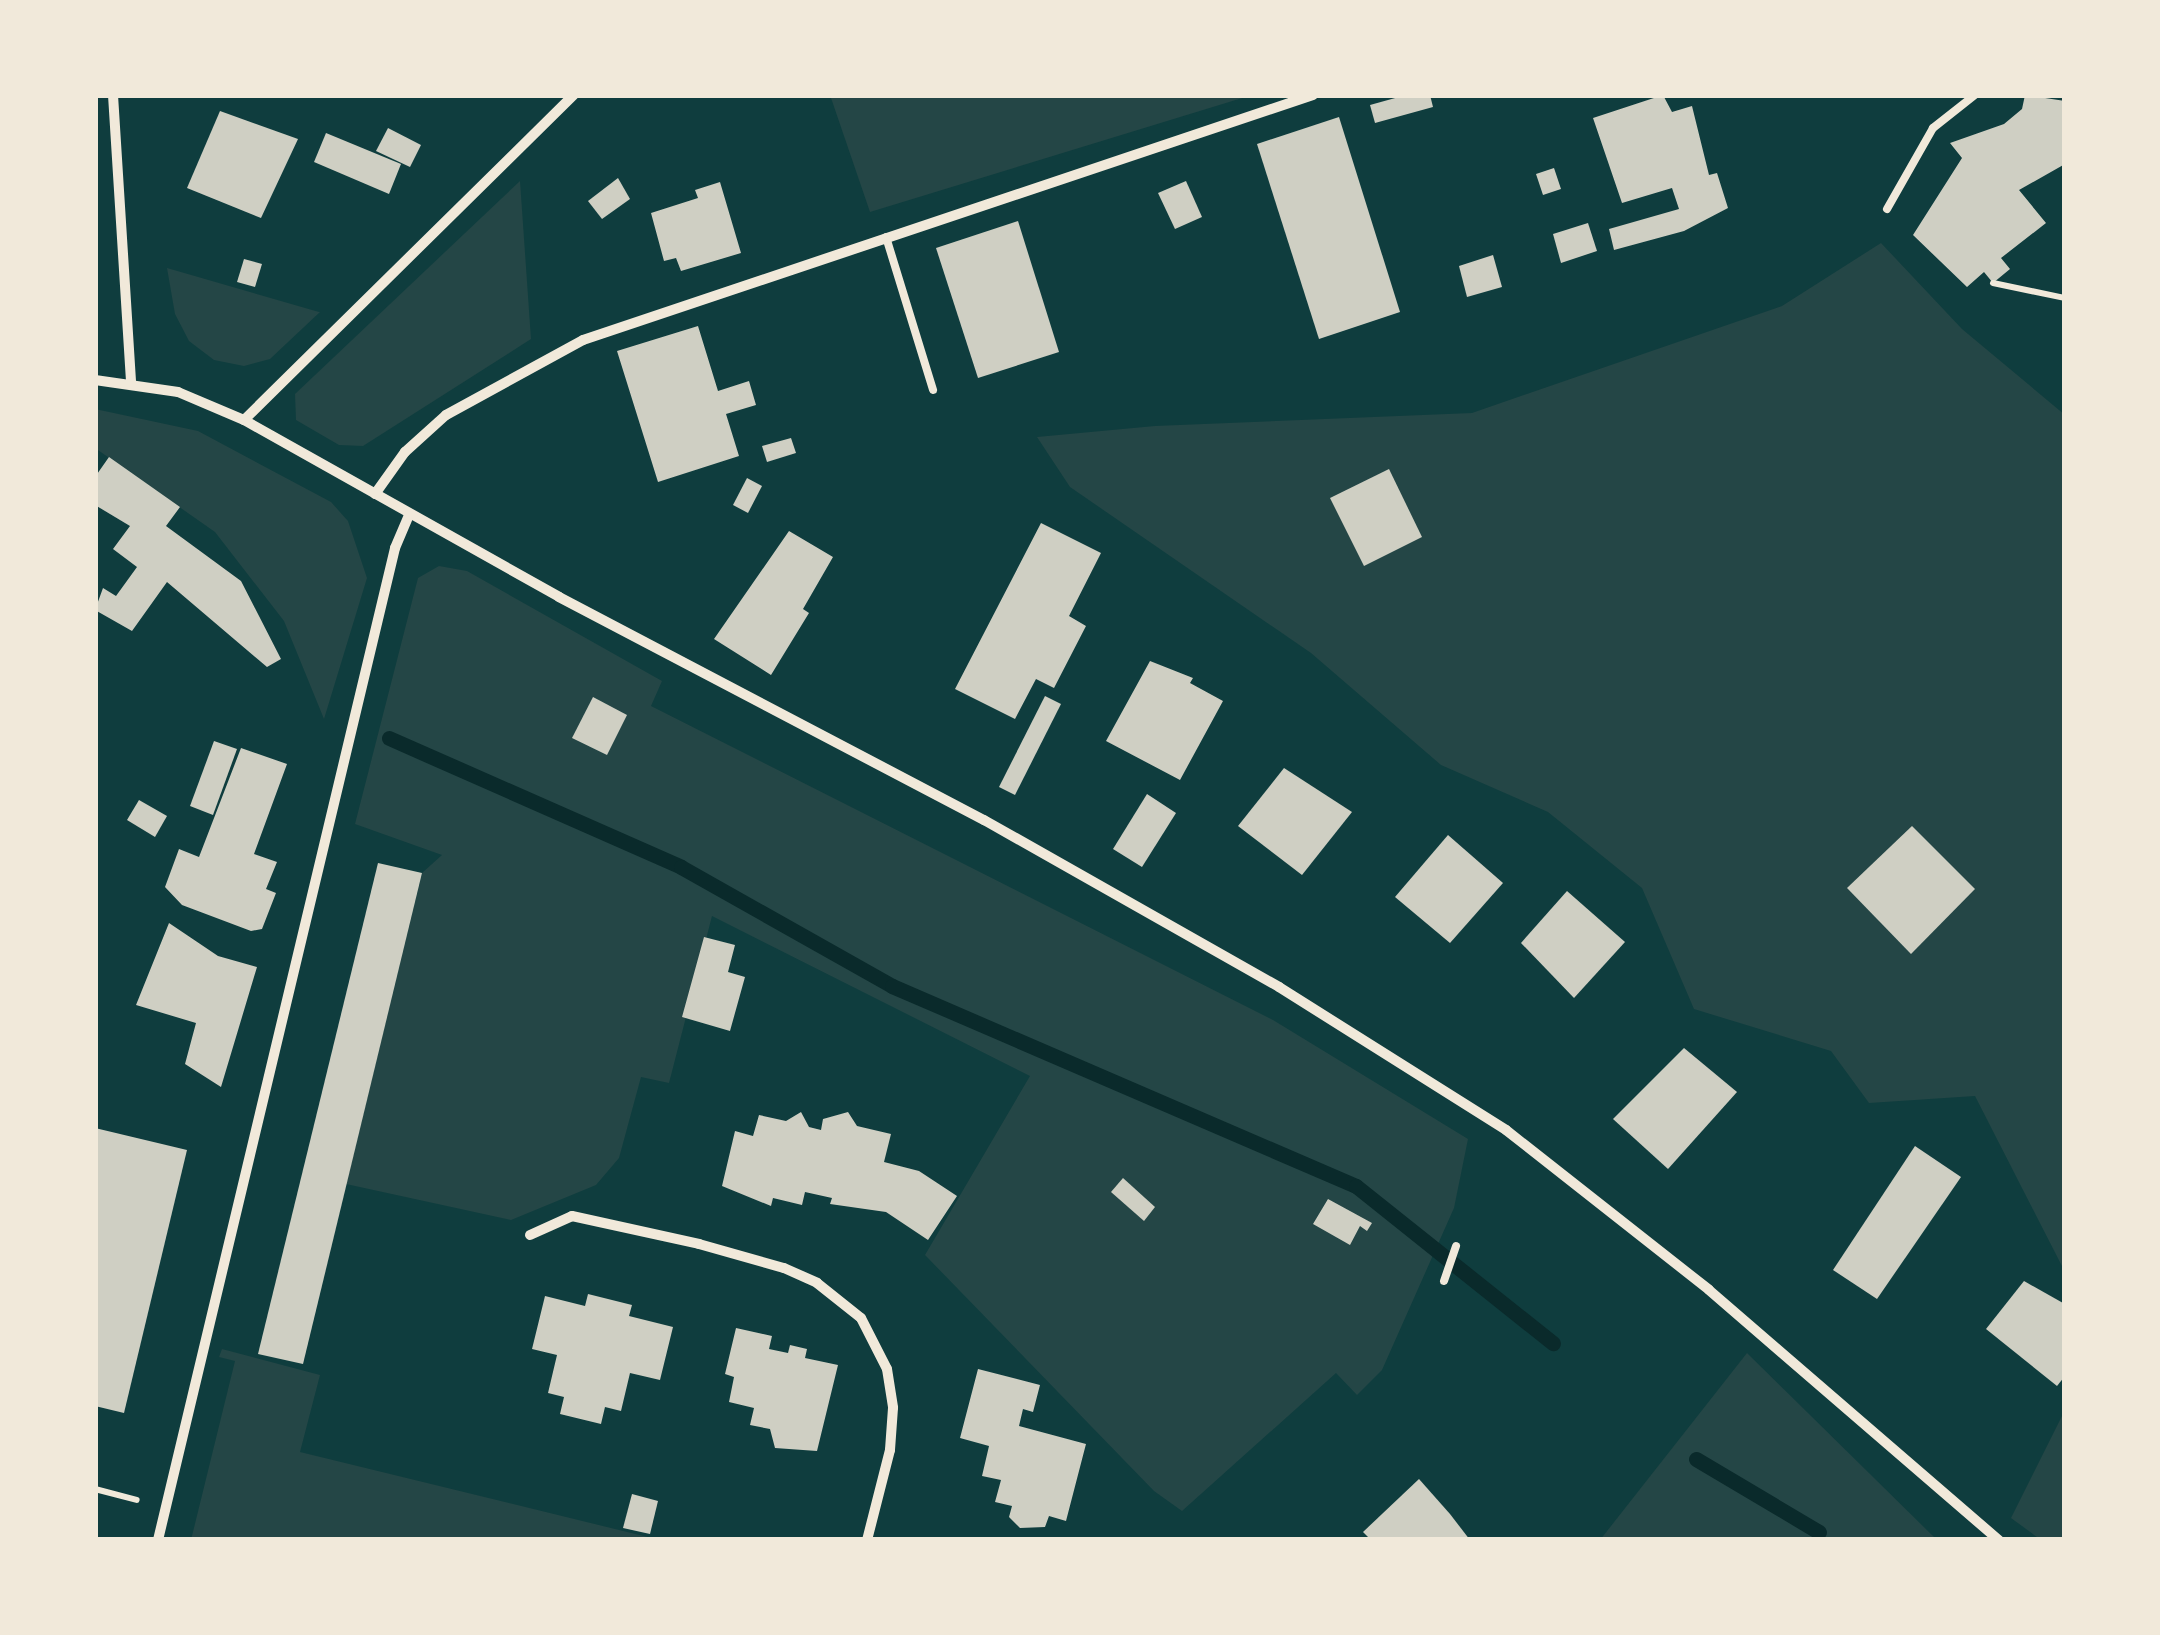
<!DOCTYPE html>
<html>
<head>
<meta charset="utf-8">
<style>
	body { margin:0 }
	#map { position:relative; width:2160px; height:1635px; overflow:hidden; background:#0f3d3e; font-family:Barlow,sans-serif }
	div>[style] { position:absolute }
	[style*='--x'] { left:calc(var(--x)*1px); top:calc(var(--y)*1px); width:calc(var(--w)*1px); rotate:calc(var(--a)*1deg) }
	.green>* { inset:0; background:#244646 }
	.stream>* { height:15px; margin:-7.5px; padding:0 7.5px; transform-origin:7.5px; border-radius:7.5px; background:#0a2a2b }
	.building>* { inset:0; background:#cfcfc3 }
	.path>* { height:6px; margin:-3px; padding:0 3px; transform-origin:3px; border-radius:3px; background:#f1e9da }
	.service>* { height:8px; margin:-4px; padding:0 4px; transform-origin:4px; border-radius:4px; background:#f1e9da }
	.minor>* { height:10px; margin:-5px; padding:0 5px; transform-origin:5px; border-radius:5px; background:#f1e9da }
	span { translate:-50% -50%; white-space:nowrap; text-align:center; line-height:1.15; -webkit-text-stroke:8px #f1e9da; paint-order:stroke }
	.frame { position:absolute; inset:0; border:98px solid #f1e9da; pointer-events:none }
</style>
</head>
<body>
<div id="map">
	<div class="green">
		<div style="clip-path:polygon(830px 95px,1252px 95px,870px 212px)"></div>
		<div style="clip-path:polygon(520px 181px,531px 339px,363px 446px,339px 445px,296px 420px,295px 394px)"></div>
		<div style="clip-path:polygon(1881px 243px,1962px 329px,2065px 415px,2065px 1272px,1975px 1096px,1869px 1103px,1831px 1051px,1694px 1009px,1642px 888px,1548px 812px,1441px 765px,1311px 653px,1070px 487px,1037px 437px,1155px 426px,1472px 413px,1782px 306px)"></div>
		<div style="clip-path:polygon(167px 268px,319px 312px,320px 312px,270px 359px,244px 366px,214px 360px,189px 341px,175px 314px)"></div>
		<div style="clip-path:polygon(95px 409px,198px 431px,331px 502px,348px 521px,367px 578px,324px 719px,284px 621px,215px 532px,95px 448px)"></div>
		<div style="clip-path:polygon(439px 566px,467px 571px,662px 681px,651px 706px,1273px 1020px,1468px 1139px,1454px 1208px,1382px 1370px,1357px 1395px,1336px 1373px,1182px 1511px,1154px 1491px,925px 1255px,1030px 1076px,712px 916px,669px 1083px,641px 1077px,619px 1158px,596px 1185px,511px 1220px,346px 1184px,422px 873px,442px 855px,355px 824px,418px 578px)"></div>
		<div style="clip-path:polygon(222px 1349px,320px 1375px,300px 1452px,660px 1540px,191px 1540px,235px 1361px,219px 1357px)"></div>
		<div style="clip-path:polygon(1747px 1353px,1933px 1536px,1937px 1540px,1600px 1540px)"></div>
		<div style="clip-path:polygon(2065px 1410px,2065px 1540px,2041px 1540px,2011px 1518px)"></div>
	</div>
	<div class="stream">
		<div style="--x:389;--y:738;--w:319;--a:23.8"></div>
		<div style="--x:681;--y:867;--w:242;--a:29.4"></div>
		<div style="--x:892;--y:986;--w:505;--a:23.32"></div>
		<div style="--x:1356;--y:1186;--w:252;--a:38.6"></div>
		<div style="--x:1696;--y:1459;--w:143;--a:30.7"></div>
	</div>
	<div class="building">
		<div style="clip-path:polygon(1406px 95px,1430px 95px,1433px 107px,1375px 123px,1370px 105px)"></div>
		<div style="clip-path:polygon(1663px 95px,1672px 112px,1692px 106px,1709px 175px,1717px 173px,1728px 208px,1684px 231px,1614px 250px,1609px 229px,1679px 209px,1672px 188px,1622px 203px,1593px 118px)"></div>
		<div style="clip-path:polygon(2025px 95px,2065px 101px,2065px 164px,2019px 190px,2046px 223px,2001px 258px,2010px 269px,1993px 283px,1984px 272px,1967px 287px,1913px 235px,1962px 158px,1950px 143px,2004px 124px,2022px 109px)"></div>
		<div style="clip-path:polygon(220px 111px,298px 139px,261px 218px,187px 188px)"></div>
		<div style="clip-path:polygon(1339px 117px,1400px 312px,1319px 339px,1257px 144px)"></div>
		<div style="clip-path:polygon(388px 128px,421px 145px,410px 167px,376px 151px)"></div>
		<div style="clip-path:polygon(326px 133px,401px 164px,389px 194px,314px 162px)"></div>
		<div style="clip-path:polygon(1554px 168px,1561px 189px,1543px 195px,1536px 174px)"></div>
		<div style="clip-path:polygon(618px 178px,630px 199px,602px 219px,588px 201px)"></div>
		<div style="clip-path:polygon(1186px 181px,1202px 217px,1175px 229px,1158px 193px)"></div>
		<div style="clip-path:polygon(720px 182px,741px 253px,681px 271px,676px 258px,664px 261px,651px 213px,698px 198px,695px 190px)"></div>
		<div style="clip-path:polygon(1018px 221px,1059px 352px,978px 378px,936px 248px)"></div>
		<div style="clip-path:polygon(1588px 223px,1597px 251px,1561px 263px,1553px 234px)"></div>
		<div style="clip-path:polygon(1493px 255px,1502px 287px,1467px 297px,1459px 266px)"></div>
		<div style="clip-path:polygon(244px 259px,262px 264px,255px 287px,237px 282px)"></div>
		<div style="clip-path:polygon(698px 326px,718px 391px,749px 381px,756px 405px,726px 414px,739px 456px,658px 482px,617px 351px)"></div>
		<div style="clip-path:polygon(791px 438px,796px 453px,767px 462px,762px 446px)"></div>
		<div style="clip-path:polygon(109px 457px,180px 507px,166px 526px,241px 581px,281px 659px,267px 667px,167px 582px,132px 631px,95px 610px,103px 588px,116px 596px,137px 567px,113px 549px,130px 526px,95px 505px,95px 477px)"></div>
		<div style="clip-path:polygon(1389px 469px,1422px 537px,1364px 566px,1330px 498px)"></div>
		<div style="clip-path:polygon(747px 478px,762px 486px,748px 513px,733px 505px)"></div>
		<div style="clip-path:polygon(1041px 523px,1101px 553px,1069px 616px,1086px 626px,1054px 688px,1036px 679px,1015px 719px,955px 689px)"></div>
		<div style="clip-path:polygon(789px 531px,833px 557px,803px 609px,809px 613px,771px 675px,714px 639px)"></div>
		<div style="clip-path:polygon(1150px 661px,1193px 678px,1190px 683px,1223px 701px,1180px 780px,1106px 741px)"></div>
		<div style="clip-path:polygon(1045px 696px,1061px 704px,1015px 795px,999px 787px)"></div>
		<div style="clip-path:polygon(593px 697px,627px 715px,607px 755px,572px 738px)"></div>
		<div style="clip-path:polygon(214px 741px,237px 749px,213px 815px,190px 806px)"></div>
		<div style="clip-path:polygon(241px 748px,287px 764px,254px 854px,277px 862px,266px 889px,276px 893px,262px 929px,251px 931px,182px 905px,165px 887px,179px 849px,199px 857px)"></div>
		<div style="clip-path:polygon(1284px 768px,1352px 812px,1302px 875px,1238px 826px)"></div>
		<div style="clip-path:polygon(1147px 794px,1176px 813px,1142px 867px,1113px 849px)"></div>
		<div style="clip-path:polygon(139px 800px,167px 816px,155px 837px,127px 820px)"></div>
		<div style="clip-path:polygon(1912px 826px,1975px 889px,1911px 954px,1847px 888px)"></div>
		<div style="clip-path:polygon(1448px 835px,1503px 883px,1450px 943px,1395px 897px)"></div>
		<div style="clip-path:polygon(378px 863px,422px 873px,303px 1364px,258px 1354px)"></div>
		<div style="clip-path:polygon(1567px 891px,1625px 942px,1574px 998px,1521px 943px)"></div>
		<div style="clip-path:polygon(169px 923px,218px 956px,257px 967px,221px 1087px,185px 1064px,196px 1023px,136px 1005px)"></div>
		<div style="clip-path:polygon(704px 937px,735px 945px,728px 972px,745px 977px,730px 1031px,682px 1017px)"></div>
		<div style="clip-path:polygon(1684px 1048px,1737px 1092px,1668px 1169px,1613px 1119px)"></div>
		<div style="clip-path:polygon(801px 1112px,809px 1127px,821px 1130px,823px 1119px,848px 1112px,857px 1126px,891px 1134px,884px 1162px,919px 1171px,957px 1196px,928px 1240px,886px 1212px,830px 1204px,832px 1198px,805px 1192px,802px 1205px,773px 1198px,771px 1206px,722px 1186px,735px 1131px,753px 1136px,759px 1115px,786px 1121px)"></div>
		<div style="clip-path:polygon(95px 1128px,187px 1150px,124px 1413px,95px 1406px)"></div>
		<div style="clip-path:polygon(1915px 1146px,1961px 1177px,1877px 1299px,1833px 1270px)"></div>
		<div style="clip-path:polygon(1123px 1178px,1155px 1207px,1144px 1221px,1111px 1192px)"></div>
		<div style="clip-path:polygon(1328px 1199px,1372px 1223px,1367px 1231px,1360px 1226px,1350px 1245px,1313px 1224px)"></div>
		<div style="clip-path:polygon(2024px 1281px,2063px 1303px,2065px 1376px,2057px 1386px,1986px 1329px)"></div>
		<div style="clip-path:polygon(588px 1294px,632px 1305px,629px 1316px,673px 1327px,660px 1380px,630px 1373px,621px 1411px,605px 1407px,601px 1424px,560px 1414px,564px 1397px,548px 1393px,557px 1355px,532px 1349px,545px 1296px,585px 1306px)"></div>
		<div style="clip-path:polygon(736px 1328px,772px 1336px,769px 1349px,788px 1353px,790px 1345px,807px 1349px,805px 1358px,838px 1365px,817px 1451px,775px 1448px,770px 1429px,750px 1425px,754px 1408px,729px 1402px,734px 1377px,725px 1374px)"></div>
		<div style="clip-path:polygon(978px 1369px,1040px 1385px,1033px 1412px,1023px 1409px,1019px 1426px,1086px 1444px,1066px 1521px,1049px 1516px,1045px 1527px,1020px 1528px,1009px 1517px,1012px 1506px,995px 1502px,1001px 1480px,982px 1476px,989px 1446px,960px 1438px)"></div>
		<div style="clip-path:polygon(1419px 1479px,1450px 1514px,1470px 1540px,1371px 1540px,1363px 1532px)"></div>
		<div style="clip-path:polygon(632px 1494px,658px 1501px,650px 1534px,623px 1528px)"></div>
	</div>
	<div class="path">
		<div style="--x:1993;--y:283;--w:74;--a:11.8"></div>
		<div style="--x:95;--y:1489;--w:43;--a:14.7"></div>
	</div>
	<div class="service">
		<div style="--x:1887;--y:209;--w:93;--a:-60.4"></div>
		<div style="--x:1933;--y:128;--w:53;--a:-38.2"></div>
		<div style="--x:886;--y:237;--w:160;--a:72.9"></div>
		<div style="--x:1444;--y:1281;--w:37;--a:-71"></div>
	</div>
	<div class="minor">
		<div style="--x:113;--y:95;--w:289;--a:86.4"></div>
		<div style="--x:95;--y:380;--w:84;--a:8.2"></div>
		<div style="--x:178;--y:392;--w:72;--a:23"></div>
		<div style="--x:244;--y:420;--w:361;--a:29.3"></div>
		<div style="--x:559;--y:597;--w:480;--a:27.7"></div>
		<div style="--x:984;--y:820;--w:339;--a:29.5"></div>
		<div style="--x:1279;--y:987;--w:268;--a:32.2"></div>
		<div style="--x:1506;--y:1130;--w:258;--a:38.2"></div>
		<div style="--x:1709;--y:1290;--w:383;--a:40.8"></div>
		<div style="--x:244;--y:420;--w:463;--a:-44.6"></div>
		<div style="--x:375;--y:494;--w:52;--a:-54.5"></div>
		<div style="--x:405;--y:452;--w:55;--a:-42.1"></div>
		<div style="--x:446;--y:415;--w:156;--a:-28.7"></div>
		<div style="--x:583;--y:340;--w:770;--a:-18.55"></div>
		<div style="--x:530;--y:1235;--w:46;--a:-24.3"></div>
		<div style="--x:572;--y:1216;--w:130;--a:12.4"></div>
		<div style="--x:699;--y:1244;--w:88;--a:15.8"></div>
		<div style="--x:784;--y:1268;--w:36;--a:24"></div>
		<div style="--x:817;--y:1283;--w:56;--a:38.5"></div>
		<div style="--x:861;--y:1318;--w:57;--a:63"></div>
		<div style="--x:887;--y:1369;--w:39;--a:81"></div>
		<div style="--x:893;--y:1408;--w:42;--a:94.1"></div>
		<div style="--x:890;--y:1450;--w:93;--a:104.3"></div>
		<div style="--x:158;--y:1540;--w:1020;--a:-76.56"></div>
		<div style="--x:395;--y:548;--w:36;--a:-67"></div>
	</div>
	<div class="frame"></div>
</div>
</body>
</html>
